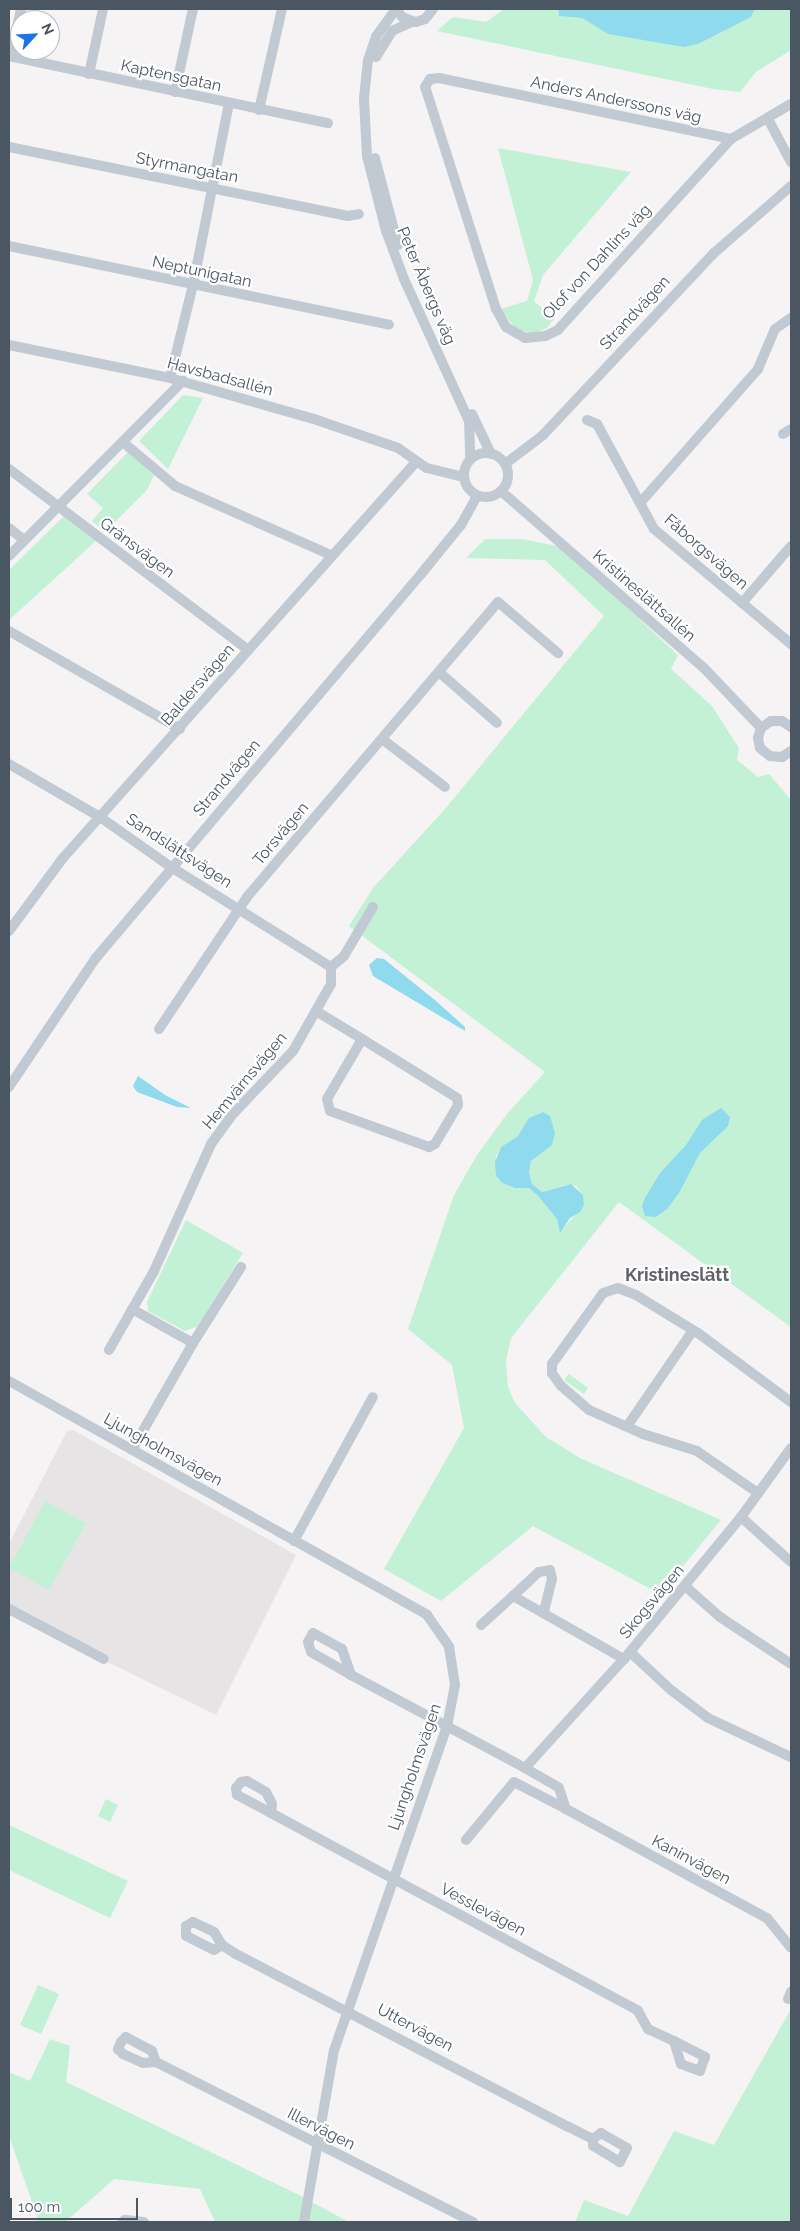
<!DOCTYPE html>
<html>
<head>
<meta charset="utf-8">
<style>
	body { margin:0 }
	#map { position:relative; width:800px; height:2231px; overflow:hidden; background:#f5f3f3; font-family:Raleway,sans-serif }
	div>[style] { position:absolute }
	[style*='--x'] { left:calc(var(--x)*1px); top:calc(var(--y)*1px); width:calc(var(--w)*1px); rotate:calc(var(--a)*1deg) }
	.education>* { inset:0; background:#e6e4e5 }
	.green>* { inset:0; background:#c3f1d5 }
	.water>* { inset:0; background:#90daee }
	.minor>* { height:10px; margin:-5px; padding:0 5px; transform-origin:5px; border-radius:5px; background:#c1cad2 }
	.minor>.ring { margin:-5px; padding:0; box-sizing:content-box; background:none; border:10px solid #c1cad2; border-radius:50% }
	span { translate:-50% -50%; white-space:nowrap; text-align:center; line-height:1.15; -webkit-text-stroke:4.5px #fff; paint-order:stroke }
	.street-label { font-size:16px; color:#4a5661 }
	.neighbourhood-label { font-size:18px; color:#5f6368; font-weight:700 }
	.frame { position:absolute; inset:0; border:10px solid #4a5661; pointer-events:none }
	.north { position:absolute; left:10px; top:10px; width:50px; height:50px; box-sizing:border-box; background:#fff; border:1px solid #b7bbc0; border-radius:50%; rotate:65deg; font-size:14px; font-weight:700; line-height:20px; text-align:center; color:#4a5661 }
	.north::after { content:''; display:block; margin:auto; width:18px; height:22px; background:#1a73e8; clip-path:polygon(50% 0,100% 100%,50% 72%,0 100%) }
	.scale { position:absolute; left:10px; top:2198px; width:128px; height:22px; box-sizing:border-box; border:2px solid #4a5661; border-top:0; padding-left:6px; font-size:15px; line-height:18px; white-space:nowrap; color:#4a5661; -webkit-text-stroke:4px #fff; paint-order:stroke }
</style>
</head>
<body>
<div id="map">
	<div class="education">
		<div style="clip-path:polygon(73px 1430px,296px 1555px,216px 1715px,9px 1614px,9px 1544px,67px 1431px)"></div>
	</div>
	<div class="green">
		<div style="clip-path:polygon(504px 9px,558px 9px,559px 16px,582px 18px,608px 34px,633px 37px,751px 17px,755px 9px,791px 9px,791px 50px,756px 72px,740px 92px,713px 89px,437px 31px,453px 17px,486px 22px)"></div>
		<div style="clip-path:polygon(498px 148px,631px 172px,543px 275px,534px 301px,554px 319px,547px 328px,532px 334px,516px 329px,500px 309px,527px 301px,533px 280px)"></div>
		<div style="clip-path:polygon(183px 395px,203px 398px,168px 469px,139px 441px)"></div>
		<div style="clip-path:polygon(128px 452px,154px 475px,147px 490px,105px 532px,92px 521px,103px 508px,87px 494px)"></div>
		<div style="clip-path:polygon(65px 515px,97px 540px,9px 620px,9px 570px)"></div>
		<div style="clip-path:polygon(evenodd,485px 539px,522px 539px,562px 547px,678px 655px,671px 669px,712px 706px,739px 748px,737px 760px,758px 777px,769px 774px,791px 800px,791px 1327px,619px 1202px,511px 1338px,506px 1361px,508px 1387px,515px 1403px,546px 1437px,580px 1458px,721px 1520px,660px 1594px,533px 1526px,441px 1601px,384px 1569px,464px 1428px,452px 1365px,408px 1329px,454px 1195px,477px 1155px,507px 1114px,545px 1072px,349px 926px,373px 888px,445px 809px,604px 616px,545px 560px,466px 558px,485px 539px,518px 1136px,546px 1149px,531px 1161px,529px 1172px,532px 1184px,542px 1192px,565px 1185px,576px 1186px,583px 1195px,584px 1205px,560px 1232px,557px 1219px,538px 1196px,529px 1188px,515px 1188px,502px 1183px,496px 1176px,496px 1156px,501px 1147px,518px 1136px)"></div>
		<div style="clip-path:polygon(186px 1220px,243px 1253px,198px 1326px,185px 1331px,148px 1311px,147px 1302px)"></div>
		<div style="clip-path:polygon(569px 1374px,588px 1388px,584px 1394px,564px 1380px)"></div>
		<div style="clip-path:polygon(45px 1501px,86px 1523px,49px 1590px,9px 1568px)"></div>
		<div style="clip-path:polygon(106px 1799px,118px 1805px,110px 1822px,98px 1816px)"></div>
		<div style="clip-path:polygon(9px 1825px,128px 1881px,110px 1918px,9px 1870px)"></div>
		<div style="clip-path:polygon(38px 1985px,59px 1994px,41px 2034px,20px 2025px)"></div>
		<div style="clip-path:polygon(791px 2009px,791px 2222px,575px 2222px,584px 2200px,628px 2216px,674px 2131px,714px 2145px)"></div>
		<div style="clip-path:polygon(50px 2039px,70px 2046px,66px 2082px,295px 2193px,349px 2222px,215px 2222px,200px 2189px,114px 2179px,65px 2222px,39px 2222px,9px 2136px,9px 2072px,30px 2081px)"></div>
	</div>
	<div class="water">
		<div style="clip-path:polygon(558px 9px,755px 9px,751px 17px,698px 44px,684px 47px,608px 34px,582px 18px,559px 16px)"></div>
		<div style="clip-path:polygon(377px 958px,384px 959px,436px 1001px,465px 1027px,465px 1031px,373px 976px,369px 965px)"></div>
		<div style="clip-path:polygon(138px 1076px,165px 1095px,191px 1108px,177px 1107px,137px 1092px,133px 1086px)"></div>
		<div style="clip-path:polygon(721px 1108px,730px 1117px,728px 1126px,700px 1153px,679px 1193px,667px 1209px,656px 1217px,645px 1216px,642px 1206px,645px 1198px,660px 1173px,686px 1145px,702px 1120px)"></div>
		<div style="clip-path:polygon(543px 1112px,550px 1116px,555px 1133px,552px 1145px,531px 1161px,529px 1172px,532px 1184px,542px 1192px,571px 1184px,583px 1195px,584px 1205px,580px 1212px,570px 1218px,560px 1233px,557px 1219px,538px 1196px,529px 1188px,515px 1188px,502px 1183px,496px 1176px,495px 1162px,501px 1147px,518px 1136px,529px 1118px)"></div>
	</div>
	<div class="minor">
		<div style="--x:396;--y:9;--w:34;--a:126"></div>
		<div style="--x:376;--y:37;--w:24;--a:109"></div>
		<div style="--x:368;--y:60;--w:39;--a:96"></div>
		<div style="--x:364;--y:99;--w:57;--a:87"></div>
		<div style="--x:367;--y:156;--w:77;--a:75.8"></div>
		<div style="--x:386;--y:231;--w:51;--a:69.4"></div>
		<div style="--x:404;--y:279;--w:156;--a:65.4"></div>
		<div style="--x:469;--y:421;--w:38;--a:88"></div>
		<div style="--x:396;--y:9;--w:10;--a:53"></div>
		<div style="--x:402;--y:17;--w:15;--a:20"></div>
		<div style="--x:416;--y:22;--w:9;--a:-18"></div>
		<div style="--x:425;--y:19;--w:13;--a:-51"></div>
		<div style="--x:9;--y:56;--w:326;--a:11.9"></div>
		<div style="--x:11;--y:56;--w:48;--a:-78"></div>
		<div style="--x:376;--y:57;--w:31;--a:-58"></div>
		<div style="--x:392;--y:31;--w:21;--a:-25"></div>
		<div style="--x:89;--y:74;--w:66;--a:-77.8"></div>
		<div style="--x:175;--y:92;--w:85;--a:-77.8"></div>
		<div style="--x:259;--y:110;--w:104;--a:-77.2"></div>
		<div style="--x:768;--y:119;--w:49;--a:61.9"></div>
		<div style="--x:731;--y:139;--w:258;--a:132.2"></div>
		<div style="--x:558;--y:330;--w:14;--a:155"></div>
		<div style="--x:545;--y:336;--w:20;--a:174"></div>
		<div style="--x:525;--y:338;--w:22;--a:-150"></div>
		<div style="--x:506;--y:327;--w:21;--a:-119"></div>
		<div style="--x:496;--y:309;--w:233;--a:-107.7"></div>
		<div style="--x:425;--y:87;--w:9;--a:-58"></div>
		<div style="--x:430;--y:79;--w:9;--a:-6"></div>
		<div style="--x:439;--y:78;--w:298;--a:11.8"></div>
		<div style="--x:731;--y:139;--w:69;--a:-30.3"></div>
		<div style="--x:9;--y:147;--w:346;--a:11.5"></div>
		<div style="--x:348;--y:216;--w:11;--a:-10"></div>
		<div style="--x:375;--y:158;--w:90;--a:75.2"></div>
		<div style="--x:9;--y:246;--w:388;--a:11.7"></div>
		<div style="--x:9;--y:345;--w:164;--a:11.6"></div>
		<div style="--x:170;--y:378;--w:150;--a:15.9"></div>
		<div style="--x:314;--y:419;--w:89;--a:19"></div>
		<div style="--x:398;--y:448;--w:35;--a:35"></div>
		<div style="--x:427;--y:468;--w:37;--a:14"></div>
		<div style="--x:170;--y:378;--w:96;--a:-76.1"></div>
		<div style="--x:193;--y:285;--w:185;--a:-78.8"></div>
		<div style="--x:472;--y:414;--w:44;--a:64.6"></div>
		<div style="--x:587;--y:420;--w:11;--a:22"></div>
		<div style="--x:597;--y:424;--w:119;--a:61.5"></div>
		<div style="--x:654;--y:529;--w:179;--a:40"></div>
		<div style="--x:783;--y:434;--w:9;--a:-32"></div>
		<div style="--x:124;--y:443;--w:67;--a:40.1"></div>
		<div style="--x:175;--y:486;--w:171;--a:23.9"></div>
		<div class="ring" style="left:464px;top:453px;width:34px;height:34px"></div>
		<div style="--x:505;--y:464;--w:48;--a:-37.3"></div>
		<div style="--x:543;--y:435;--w:250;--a:-46.8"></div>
		<div style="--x:714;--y:253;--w:102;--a:-41"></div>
		<div style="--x:9;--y:469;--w:300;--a:37.1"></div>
		<div style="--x:501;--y:491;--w:268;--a:41.1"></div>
		<div style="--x:703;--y:667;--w:84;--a:46.4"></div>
		<div style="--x:640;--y:503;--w:179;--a:-48.6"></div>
		<div style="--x:758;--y:369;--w:43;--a:-67"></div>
		<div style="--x:775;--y:329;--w:19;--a:-35"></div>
		<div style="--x:9;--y:528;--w:19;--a:39"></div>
		<div style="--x:9;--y:556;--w:247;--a:-45.2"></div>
		<div style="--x:742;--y:603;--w:75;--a:-49.3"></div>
		<div style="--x:9;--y:631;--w:197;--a:29.8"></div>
		<div style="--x:439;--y:672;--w:77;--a:41.3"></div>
		<div style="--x:791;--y:727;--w:11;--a:-146"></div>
		<div style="--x:782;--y:721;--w:11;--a:180"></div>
		<div style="--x:771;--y:721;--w:12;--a:145"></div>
		<div style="--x:761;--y:728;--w:10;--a:107"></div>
		<div style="--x:758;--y:738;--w:10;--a:79"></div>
		<div style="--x:760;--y:748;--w:13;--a:39"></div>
		<div style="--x:770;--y:756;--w:12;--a:5"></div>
		<div style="--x:782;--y:757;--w:11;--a:-34"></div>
		<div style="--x:382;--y:739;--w:79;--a:37.3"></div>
		<div style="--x:9;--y:764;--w:105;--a:30.2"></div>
		<div style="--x:100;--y:817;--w:87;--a:35.2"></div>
		<div style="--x:171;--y:867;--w:189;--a:32"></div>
		<div style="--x:9;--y:931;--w:91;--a:-53.5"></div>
		<div style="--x:63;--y:858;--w:529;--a:-48.29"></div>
		<div style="--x:316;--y:1011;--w:54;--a:31.3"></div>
		<div style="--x:362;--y:1039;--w:112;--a:31.8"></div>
		<div style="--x:457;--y:1098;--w:7;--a:82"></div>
		<div style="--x:458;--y:1105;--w:45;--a:120.5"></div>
		<div style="--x:435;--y:1144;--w:7;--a:153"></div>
		<div style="--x:429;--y:1147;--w:105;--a:-160"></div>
		<div style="--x:330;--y:1111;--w:12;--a:-104"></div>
		<div style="--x:327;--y:1099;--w:69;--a:-59.7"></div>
		<div style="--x:159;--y:1029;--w:159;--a:-56.3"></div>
		<div style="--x:247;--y:897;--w:387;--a:-49.6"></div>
		<div style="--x:498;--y:602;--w:79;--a:40.4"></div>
		<div style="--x:9;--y:1087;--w:154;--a:-56.1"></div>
		<div style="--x:95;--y:959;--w:504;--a:-49.74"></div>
		<div style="--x:421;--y:574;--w:63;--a:-50.8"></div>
		<div style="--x:461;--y:525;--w:33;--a:-61"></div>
		<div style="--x:132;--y:1309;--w:70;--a:29.1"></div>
		<div style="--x:109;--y:1350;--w:91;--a:-60.3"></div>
		<div style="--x:154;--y:1271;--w:139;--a:-65.8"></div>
		<div style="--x:211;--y:1144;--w:34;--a:-54"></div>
		<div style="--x:231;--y:1116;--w:90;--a:-46.4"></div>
		<div style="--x:293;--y:1051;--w:77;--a:-60.4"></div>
		<div style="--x:331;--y:984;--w:17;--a:-90"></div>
		<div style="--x:331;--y:967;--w:17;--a:-40"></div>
		<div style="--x:344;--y:956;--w:57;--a:-59.4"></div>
		<div style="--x:9;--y:1381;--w:479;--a:29.2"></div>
		<div style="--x:427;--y:1615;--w:39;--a:55"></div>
		<div style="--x:449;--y:1647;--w:38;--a:81"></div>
		<div style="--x:455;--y:1685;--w:42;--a:101"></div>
		<div style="--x:447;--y:1726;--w:343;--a:109.2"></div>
		<div style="--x:334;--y:2050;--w:175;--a:99.9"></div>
		<div style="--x:628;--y:1425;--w:113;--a:-55.5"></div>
		<div style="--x:132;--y:1450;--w:123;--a:-60.3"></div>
		<div style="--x:193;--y:1343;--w:90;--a:-57.7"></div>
		<div style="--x:758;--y:1493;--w:74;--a:-145.5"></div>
		<div style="--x:697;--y:1451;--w:57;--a:-162.5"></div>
		<div style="--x:643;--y:1434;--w:59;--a:-156"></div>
		<div style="--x:589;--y:1410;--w:37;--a:-139"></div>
		<div style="--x:561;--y:1386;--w:16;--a:-125"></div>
		<div style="--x:552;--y:1373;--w:9;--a:-90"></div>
		<div style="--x:552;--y:1364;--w:87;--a:-54.3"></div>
		<div style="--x:603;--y:1293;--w:16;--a:-18"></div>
		<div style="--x:618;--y:1288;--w:19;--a:21"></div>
		<div style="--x:636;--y:1295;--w:73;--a:31.5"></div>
		<div style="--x:698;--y:1333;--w:116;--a:36.6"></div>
		<div style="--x:741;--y:1517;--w:67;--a:42"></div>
		<div style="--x:294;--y:1541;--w:164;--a:-61.3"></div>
		<div style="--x:685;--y:1586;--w:47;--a:41.5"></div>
		<div style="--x:720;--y:1617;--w:85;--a:33.5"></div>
		<div style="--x:513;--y:1596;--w:35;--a:-43"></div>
		<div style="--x:539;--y:1572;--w:11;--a:-10"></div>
		<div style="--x:550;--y:1570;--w:9;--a:77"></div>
		<div style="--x:552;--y:1579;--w:34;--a:104"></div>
		<div style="--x:9;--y:1609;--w:107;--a:27.8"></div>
		<div style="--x:481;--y:1625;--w:43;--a:-42.2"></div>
		<div style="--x:513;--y:1596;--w:128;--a:29.6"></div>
		<div style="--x:630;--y:1652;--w:56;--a:42.8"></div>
		<div style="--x:671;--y:1690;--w:46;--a:37.1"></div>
		<div style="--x:708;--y:1718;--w:92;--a:25.2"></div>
		<div style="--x:351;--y:1675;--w:28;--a:-109"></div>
		<div style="--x:342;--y:1649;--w:33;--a:-151"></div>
		<div style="--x:313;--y:1633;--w:10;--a:119"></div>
		<div style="--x:308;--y:1642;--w:10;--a:73"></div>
		<div style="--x:311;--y:1652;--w:46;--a:29.9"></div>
		<div style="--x:351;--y:1675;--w:197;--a:28.1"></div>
		<div style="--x:525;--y:1768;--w:39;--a:30"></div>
		<div style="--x:559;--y:1788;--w:22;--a:72"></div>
		<div style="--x:566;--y:1809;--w:229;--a:28.5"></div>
		<div style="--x:767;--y:1918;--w:38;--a:51"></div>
		<div style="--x:525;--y:1768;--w:147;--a:-47.8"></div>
		<div style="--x:624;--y:1659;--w:184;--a:-50.5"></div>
		<div style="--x:741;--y:1517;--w:85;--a:-54.1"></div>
		<div style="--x:271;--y:1813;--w:38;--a:-152"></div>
		<div style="--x:237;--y:1795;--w:7;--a:-98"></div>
		<div style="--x:236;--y:1788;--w:8;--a:-50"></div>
		<div style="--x:241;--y:1782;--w:6;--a:-9"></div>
		<div style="--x:247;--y:1781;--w:22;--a:30"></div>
		<div style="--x:266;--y:1792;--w:13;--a:63"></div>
		<div style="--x:272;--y:1804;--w:9;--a:96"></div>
		<div style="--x:271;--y:1813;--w:417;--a:28.3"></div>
		<div style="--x:638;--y:2011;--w:21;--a:61"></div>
		<div style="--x:648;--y:2029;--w:29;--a:25"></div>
		<div style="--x:674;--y:2041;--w:35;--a:27"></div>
		<div style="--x:705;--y:2057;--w:15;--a:110"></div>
		<div style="--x:700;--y:2071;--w:20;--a:-160"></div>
		<div style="--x:681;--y:2064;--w:24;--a:-107"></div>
		<div style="--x:466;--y:1840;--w:75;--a:-50.4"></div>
		<div style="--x:514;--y:1782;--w:59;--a:27.4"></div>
		<div style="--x:222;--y:1945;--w:9;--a:148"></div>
		<div style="--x:214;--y:1950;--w:31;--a:-153"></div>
		<div style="--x:186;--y:1936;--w:10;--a:-90"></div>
		<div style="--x:186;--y:1926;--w:8;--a:-30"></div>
		<div style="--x:193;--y:1922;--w:23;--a:25"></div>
		<div style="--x:214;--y:1932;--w:15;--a:58"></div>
		<div style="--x:222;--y:1945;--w:17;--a:33"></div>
		<div style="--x:236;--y:1954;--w:373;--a:27.5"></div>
		<div style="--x:567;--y:2126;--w:29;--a:27"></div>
		<div style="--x:593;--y:2139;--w:10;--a:-37"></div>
		<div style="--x:601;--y:2133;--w:30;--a:30"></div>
		<div style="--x:627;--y:2148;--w:16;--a:117"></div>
		<div style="--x:620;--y:2162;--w:31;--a:-149"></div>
		<div style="--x:593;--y:2146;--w:7;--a:-90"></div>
		<div style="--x:788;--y:1999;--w:8;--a:-67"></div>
		<div style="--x:156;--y:2062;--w:12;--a:-110"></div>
		<div style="--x:152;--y:2051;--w:30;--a:-152"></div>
		<div style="--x:126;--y:2037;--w:7;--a:135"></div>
		<div style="--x:121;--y:2042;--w:8;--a:113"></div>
		<div style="--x:118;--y:2049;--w:7;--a:45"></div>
		<div style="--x:123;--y:2054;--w:22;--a:24"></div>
		<div style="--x:143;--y:2063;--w:13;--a:-4"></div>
		<div style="--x:156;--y:2062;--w:355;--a:26.8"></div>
		<div style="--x:123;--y:2222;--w:3;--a:-45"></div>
		<div style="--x:125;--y:2220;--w:19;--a:6"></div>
	</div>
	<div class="street-label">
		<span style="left:171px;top:76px;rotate:12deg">Kaptensgatan</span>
		<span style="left:616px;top:100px;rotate:12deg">Anders Anderssons väg</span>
		<span style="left:187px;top:168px;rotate:11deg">Styrmangatan</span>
		<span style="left:597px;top:262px;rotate:-47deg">Olof von Dahlins väg</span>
		<span style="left:202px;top:272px;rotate:12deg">Neptunigatan</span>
		<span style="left:426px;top:286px;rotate:67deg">Peter Åbergs väg</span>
		<span style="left:635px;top:313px;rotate:-47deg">Strandvägen</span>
		<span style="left:220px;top:377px;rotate:15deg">Havsbadsallén</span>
		<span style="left:137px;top:548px;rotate:37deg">Gränsvägen</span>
		<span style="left:706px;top:552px;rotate:41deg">Fåborgsvägen</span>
		<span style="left:644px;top:596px;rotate:41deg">Kristineslättsallén</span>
		<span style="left:198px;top:685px;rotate:-49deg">Baldersvägen</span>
		<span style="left:227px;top:778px;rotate:-50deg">Strandvägen</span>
		<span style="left:281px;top:834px;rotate:-50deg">Torsvägen</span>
		<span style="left:179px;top:851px;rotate:33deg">Sandslättsvägen</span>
		<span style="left:245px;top:1081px;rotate:-50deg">Hemvärnsvägen</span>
		<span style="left:163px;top:1450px;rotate:29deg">Ljungholmsvägen</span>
		<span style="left:652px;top:1602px;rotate:-50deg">Skogsvägen</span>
		<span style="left:415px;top:1767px;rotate:-71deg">Ljungholmsvägen</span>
		<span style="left:691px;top:1860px;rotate:28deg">Kaninvägen</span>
		<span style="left:483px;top:1910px;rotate:28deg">Vesslevägen</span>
		<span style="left:415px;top:2028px;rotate:28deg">Uttervägen</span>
		<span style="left:321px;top:2129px;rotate:27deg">Illervägen</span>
	</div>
	<div class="neighbourhood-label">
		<span style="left:677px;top:1275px">Kristineslätt</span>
	</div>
	<div class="frame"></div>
	<div class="north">N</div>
	<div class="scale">100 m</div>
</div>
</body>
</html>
